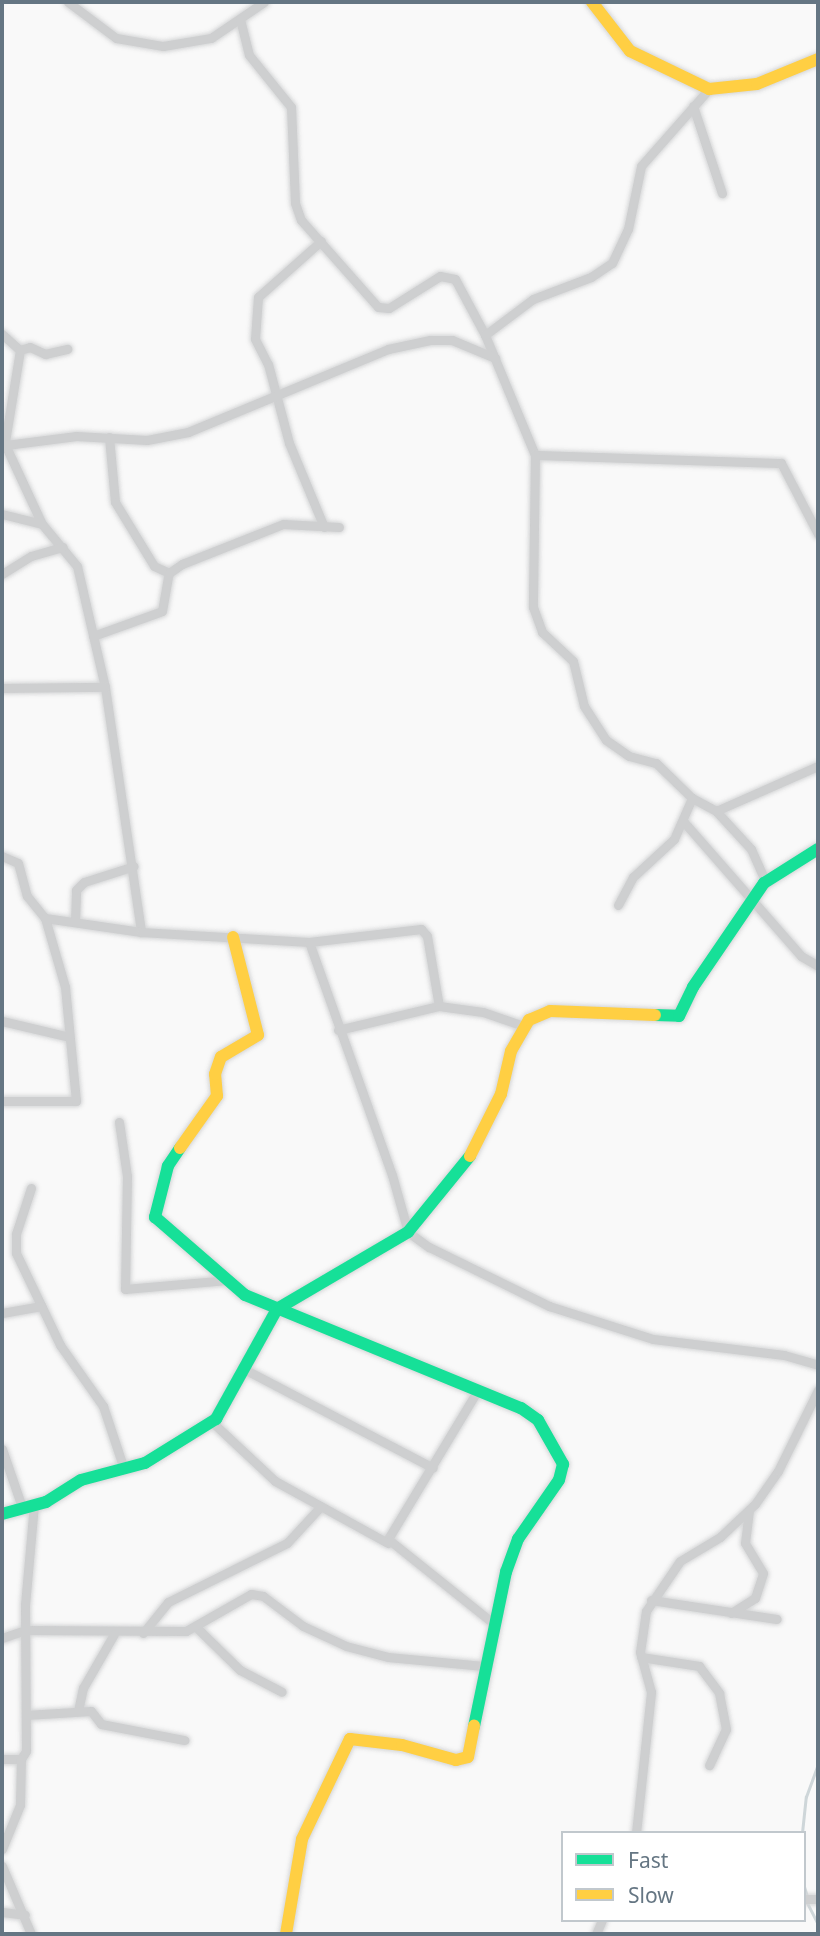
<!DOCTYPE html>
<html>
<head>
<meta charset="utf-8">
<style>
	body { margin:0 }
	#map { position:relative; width:820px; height:1936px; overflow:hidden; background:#f9f9f9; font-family:"Noto Sans",sans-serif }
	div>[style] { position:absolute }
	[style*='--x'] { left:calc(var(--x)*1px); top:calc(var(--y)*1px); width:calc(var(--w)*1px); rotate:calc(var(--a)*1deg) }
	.stream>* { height:2.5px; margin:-1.25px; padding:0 1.25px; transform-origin:1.25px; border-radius:1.25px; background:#ced6d9 }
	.roads { filter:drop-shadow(0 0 2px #d5d6d7) drop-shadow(0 0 2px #d5d6d7) }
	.street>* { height:9px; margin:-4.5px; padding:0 4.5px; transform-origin:4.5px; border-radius:4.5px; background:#cecfd0 }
	.fast>* { height:12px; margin:-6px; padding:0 6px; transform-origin:6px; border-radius:6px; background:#16e098 }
	.slow>* { height:12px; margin:-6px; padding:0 6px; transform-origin:6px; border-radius:6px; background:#ffcf43 }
	span { translate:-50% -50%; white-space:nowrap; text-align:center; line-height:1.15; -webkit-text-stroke:7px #fff; paint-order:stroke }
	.frame { position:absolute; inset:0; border:4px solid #657683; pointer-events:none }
	.legend { position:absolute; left:561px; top:1831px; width:245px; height:91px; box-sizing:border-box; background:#fff; border:2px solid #c1c8cd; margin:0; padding:9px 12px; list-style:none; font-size:21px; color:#657683 }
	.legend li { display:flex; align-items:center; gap:14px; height:35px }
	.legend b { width:35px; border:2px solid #c1c8cd }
</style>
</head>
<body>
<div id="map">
	<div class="stream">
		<div style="--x:802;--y:1833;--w:36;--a:-84"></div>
		<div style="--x:806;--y:1797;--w:35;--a:-70"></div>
		<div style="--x:804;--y:1885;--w:10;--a:73"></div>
		<div style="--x:807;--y:1902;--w:25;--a:63"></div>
	</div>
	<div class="roads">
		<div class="street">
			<div style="--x:68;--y:2;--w:60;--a:36.9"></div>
			<div style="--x:116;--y:38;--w:48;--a:9.7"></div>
			<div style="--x:163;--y:46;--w:49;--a:-9.5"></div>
			<div style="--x:211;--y:38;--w:64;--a:-34.2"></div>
			<div style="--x:240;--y:19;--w:37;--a:76"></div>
			<div style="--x:249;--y:55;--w:67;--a:51.1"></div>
			<div style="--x:291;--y:107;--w:96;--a:87.6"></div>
			<div style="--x:295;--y:203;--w:18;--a:71"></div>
			<div style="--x:301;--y:220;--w:116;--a:48.5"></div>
			<div style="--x:378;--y:307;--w:11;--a:5"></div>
			<div style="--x:389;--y:308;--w:60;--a:-32.1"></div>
			<div style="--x:440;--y:276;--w:15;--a:11"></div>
			<div style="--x:455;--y:279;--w:64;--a:61.8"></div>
			<div style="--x:485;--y:335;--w:130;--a:67.4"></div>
			<div style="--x:535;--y:455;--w:246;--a:1.9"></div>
			<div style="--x:781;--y:463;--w:80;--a:62.5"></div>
			<div style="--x:693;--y:106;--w:92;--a:71.6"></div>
			<div style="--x:321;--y:241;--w:84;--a:138.4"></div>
			<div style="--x:258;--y:297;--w:42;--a:94.1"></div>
			<div style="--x:255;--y:339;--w:28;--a:63"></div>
			<div style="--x:268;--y:364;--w:82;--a:75.1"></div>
			<div style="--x:289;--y:443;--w:91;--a:67.4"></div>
			<div style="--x:2;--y:334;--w:24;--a:42"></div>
			<div style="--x:20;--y:350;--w:93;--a:99.3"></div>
			<div style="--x:485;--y:335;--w:60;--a:-36.9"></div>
			<div style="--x:533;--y:299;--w:62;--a:-20.8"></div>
			<div style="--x:591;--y:277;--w:25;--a:-34"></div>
			<div style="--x:612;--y:263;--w:38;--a:-65"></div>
			<div style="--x:628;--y:229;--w:64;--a:-78.3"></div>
			<div style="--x:641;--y:166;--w:103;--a:-48.6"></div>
			<div style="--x:20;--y:350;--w:10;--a:-17"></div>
			<div style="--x:30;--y:347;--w:17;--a:25"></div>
			<div style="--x:45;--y:354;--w:23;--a:-13"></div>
			<div style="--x:109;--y:437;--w:65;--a:84.7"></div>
			<div style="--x:115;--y:502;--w:75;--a:58.6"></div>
			<div style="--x:154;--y:566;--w:17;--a:25"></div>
			<div style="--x:2;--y:438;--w:95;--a:65.1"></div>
			<div style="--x:42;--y:524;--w:55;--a:50.2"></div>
			<div style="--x:77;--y:566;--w:124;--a:77"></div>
			<div style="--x:105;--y:687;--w:248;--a:81.6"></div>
			<div style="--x:6;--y:445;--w:71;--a:-7.3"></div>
			<div style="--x:76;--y:436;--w:71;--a:3.2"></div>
			<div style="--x:147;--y:440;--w:42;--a:-11"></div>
			<div style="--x:188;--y:432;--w:217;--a:-22.5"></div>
			<div style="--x:388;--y:349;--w:43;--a:-12.1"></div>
			<div style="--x:430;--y:340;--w:22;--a:0"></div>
			<div style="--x:452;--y:340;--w:47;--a:22.7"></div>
			<div style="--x:535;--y:455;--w:152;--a:90.8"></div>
			<div style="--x:533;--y:607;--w:27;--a:70"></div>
			<div style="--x:542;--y:632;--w:42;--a:43.1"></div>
			<div style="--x:573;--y:661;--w:46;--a:76.3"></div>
			<div style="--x:584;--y:706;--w:40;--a:57.1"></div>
			<div style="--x:606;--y:740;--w:28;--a:35"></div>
			<div style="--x:629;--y:756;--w:28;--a:15"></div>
			<div style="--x:656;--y:763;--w:50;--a:44.2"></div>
			<div style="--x:692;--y:798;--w:27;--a:28"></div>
			<div style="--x:716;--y:811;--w:52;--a:47.4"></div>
			<div style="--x:751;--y:849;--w:36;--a:66"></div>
			<div style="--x:2;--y:514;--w:41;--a:14"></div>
			<div style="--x:2;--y:574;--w:34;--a:-32"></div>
			<div style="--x:31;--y:556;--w:33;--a:-16"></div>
			<div style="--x:93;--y:636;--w:73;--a:-19.9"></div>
			<div style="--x:162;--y:611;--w:39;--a:-80"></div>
			<div style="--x:169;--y:573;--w:16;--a:-35"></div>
			<div style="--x:182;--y:564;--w:109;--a:-21.6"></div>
			<div style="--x:283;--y:524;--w:56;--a:3.1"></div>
			<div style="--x:2;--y:688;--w:103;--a:-0.6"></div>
			<div style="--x:716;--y:811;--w:111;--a:-23.8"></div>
			<div style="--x:683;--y:821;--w:179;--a:48.8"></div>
			<div style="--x:801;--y:956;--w:20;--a:30"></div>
			<div style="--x:2;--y:856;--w:17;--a:24"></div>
			<div style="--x:18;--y:863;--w:34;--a:75"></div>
			<div style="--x:27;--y:896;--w:28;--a:51"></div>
			<div style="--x:45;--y:918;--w:97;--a:8.3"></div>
			<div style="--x:141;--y:932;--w:168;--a:3.4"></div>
			<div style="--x:309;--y:942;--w:247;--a:70.4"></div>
			<div style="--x:392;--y:1175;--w:59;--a:74.3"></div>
			<div style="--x:408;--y:1232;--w:26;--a:36"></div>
			<div style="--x:429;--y:1247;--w:134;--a:26.2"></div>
			<div style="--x:549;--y:1306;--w:109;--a:17.6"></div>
			<div style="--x:653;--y:1339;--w:132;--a:7"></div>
			<div style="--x:784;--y:1355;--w:35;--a:16"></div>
			<div style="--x:618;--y:905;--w:32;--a:-62"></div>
			<div style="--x:633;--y:877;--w:56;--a:-42.8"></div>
			<div style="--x:674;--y:839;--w:45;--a:-66.3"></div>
			<div style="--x:75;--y:922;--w:32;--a:-88"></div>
			<div style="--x:76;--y:890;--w:11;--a:-45"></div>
			<div style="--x:84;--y:882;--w:52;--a:-17.7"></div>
			<div style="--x:309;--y:942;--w:113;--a:-6.6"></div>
			<div style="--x:421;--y:929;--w:9;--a:49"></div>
			<div style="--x:427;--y:936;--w:71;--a:80.3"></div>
			<div style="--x:2;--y:1021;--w:69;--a:13.4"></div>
			<div style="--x:338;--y:1030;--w:104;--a:-13.4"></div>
			<div style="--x:439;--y:1006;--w:44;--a:7.8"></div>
			<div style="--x:483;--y:1012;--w:43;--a:18.9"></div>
			<div style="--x:2;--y:1101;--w:74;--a:0"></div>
			<div style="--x:76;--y:1101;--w:115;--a:-95.5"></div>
			<div style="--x:65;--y:987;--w:72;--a:-106.2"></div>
			<div style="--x:119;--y:1122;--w:55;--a:81.6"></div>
			<div style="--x:127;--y:1176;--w:113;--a:91"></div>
			<div style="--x:125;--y:1289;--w:102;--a:-5"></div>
			<div style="--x:31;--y:1188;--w:48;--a:108.1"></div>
			<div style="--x:16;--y:1234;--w:19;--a:90"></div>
			<div style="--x:16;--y:1253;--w:102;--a:64.4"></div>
			<div style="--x:60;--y:1345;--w:75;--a:54.8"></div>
			<div style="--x:103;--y:1406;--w:66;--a:71.6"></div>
			<div style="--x:2;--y:1313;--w:40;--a:-10"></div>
			<div style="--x:244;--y:1369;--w:213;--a:27.6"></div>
			<div style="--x:476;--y:1393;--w:170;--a:121.1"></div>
			<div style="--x:388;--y:1539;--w:136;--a:38.7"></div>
			<div style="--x:212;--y:1422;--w:86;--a:43.1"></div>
			<div style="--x:275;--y:1481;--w:129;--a:28.8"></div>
			<div style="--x:2;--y:1449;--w:61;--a:71"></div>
			<div style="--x:651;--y:1600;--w:127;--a:8.6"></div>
			<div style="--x:731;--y:1613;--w:28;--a:-32"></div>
			<div style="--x:755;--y:1598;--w:26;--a:-72"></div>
			<div style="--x:763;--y:1573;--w:35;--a:-121"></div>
			<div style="--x:745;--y:1543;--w:31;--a:-83"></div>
			<div style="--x:197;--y:1628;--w:60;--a:44.3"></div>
			<div style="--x:240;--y:1670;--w:47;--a:27.6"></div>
			<div style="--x:25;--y:1630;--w:161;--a:0.4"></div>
			<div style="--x:186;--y:1631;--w:75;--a:-29.6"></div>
			<div style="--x:251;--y:1594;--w:12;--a:9"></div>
			<div style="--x:263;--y:1596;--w:50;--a:36.9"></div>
			<div style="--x:303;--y:1626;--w:47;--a:24.9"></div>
			<div style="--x:346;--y:1646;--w:43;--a:14.7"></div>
			<div style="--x:388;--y:1657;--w:96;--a:5.4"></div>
			<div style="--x:143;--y:1633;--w:40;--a:-51"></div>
			<div style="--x:168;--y:1602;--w:133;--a:-26.4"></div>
			<div style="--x:287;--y:1543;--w:50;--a:-47.4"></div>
			<div style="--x:2;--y:1638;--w:24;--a:-19"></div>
			<div style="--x:641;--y:1657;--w:59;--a:8.8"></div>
			<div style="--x:699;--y:1666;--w:34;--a:53"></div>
			<div style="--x:719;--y:1693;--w:37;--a:79"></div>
			<div style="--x:726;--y:1729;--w:40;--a:115"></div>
			<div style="--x:78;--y:1711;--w:24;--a:-78"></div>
			<div style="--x:83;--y:1688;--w:62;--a:-60.1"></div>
			<div style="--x:26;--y:1715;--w:65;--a:-3.5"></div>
			<div style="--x:91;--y:1711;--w:16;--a:52"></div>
			<div style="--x:101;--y:1724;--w:85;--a:10.9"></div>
			<div style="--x:2;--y:1759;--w:19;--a:0"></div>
			<div style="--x:21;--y:1759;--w:9;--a:-58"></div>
			<div style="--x:26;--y:1751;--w:146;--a:-90.4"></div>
			<div style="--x:25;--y:1605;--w:100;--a:-84.9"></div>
			<div style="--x:636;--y:1833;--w:142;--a:-83.9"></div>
			<div style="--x:651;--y:1692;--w:41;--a:-105.4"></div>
			<div style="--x:640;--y:1652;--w:41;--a:-81.7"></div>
			<div style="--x:646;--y:1611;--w:60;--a:-55.8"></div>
			<div style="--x:680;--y:1561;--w:47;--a:-31"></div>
			<div style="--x:720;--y:1537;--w:48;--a:-43.3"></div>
			<div style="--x:755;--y:1504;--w:40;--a:-55.1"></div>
			<div style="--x:778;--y:1471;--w:90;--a:-63.7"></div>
			<div style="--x:2;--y:1849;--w:48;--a:-67.8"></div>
			<div style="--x:20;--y:1805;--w:46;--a:-88.8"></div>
			<div style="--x:2;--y:1866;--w:74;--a:66.9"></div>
			<div style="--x:804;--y:1899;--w:14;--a:0"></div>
			<div style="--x:2;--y:1912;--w:23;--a:7"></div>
			<div style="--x:596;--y:1934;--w:15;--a:-67"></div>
		</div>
		<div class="fast">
			<div style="--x:655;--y:1015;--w:24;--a:2"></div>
			<div style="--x:679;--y:1016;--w:32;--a:-64"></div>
			<div style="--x:693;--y:987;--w:126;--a:-55.7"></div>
			<div style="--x:764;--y:883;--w:64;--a:-32.2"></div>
			<div style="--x:180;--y:1148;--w:22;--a:124"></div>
			<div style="--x:168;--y:1166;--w:53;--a:104.3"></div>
			<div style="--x:155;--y:1217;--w:119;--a:40.9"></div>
			<div style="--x:245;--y:1295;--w:298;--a:22.3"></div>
			<div style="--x:521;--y:1408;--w:21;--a:35"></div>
			<div style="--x:538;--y:1420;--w:51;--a:60.4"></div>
			<div style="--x:563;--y:1464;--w:16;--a:104"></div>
			<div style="--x:559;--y:1480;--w:72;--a:124.8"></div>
			<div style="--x:518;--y:1539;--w:35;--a:110"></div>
			<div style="--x:506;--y:1572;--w:157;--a:101.7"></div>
			<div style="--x:2;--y:1514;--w:46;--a:-15.3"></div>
			<div style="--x:46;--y:1502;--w:41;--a:-32.2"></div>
			<div style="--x:81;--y:1480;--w:66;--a:-14.9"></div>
			<div style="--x:145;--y:1463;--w:84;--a:-31.8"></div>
			<div style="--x:216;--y:1419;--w:126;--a:-61"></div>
			<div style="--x:277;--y:1309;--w:152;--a:-30.4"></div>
			<div style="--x:408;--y:1232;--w:98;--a:-50.8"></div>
		</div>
		<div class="slow">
			<div style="--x:592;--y:2;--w:62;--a:52.2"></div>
			<div style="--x:630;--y:51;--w:88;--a:25.7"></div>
			<div style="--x:709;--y:89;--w:48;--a:-5.9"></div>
			<div style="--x:757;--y:84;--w:66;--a:-22.3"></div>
			<div style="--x:180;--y:1148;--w:64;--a:-54.6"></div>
			<div style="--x:217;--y:1096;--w:22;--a:-95"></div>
			<div style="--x:215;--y:1074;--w:18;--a:-71"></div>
			<div style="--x:221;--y:1057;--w:43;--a:-30.7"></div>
			<div style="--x:258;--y:1035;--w:101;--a:-104.3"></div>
			<div style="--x:470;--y:1156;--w:69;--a:-63.4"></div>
			<div style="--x:501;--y:1094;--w:44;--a:-76.9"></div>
			<div style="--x:511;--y:1051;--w:36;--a:-60"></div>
			<div style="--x:529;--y:1020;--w:23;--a:-23"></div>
			<div style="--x:550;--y:1011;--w:105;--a:2.2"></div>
			<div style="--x:286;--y:1934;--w:96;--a:-80.4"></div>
			<div style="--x:302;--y:1839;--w:111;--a:-64.4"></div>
			<div style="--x:350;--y:1739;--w:52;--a:6.6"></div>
			<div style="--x:402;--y:1745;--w:56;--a:15.5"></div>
			<div style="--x:456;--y:1760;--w:12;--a:-14"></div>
			<div style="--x:468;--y:1757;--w:32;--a:-79"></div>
		</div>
	</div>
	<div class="frame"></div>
	<ul class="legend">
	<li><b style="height:9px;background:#16e098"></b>Fast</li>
	<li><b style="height:9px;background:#ffcf43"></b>Slow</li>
	</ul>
</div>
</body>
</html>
